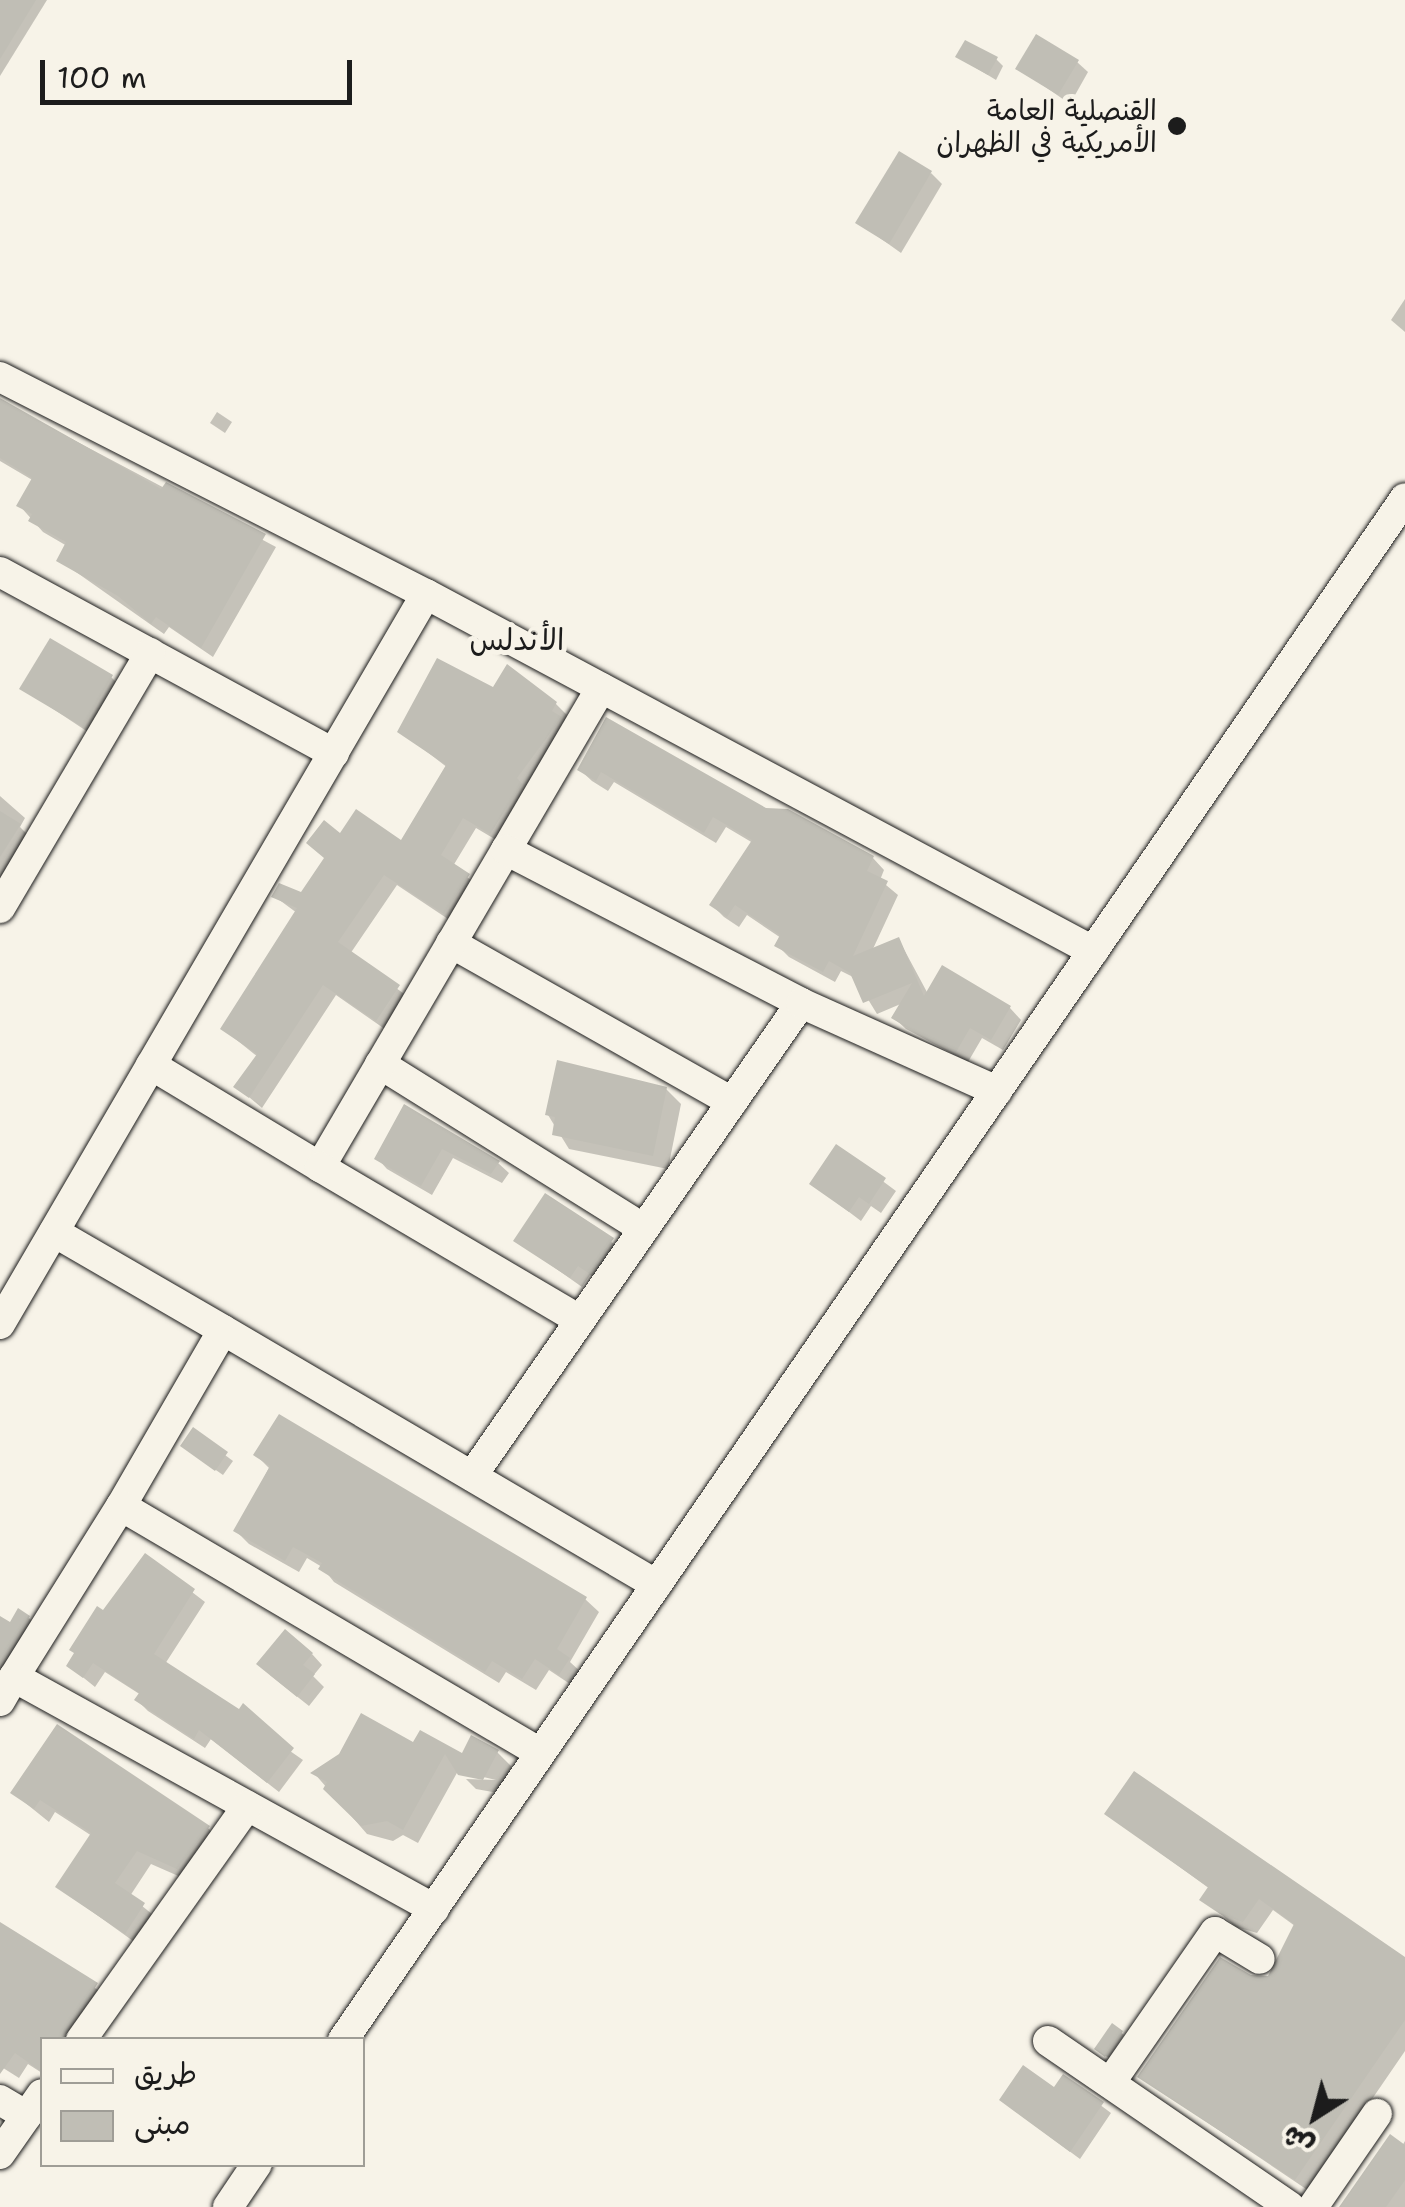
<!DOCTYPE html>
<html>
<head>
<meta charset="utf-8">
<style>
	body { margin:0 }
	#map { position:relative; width:1405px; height:2207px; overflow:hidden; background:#f7f3e8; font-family:"Shantell Sans","Playpen Sans Arabic",sans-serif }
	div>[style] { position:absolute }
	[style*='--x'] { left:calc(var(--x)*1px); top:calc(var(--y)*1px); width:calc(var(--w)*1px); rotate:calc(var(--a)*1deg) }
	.shadow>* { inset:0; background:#0003 }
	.building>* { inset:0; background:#c0beb5 }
	.roads { filter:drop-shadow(0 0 2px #1c1c1c) drop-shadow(0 0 2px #1c1c1c) }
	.minor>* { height:30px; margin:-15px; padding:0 15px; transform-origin:15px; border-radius:15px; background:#f7f3e8 }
	.dots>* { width:28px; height:28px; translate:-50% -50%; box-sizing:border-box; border:5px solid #f7f3e8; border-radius:50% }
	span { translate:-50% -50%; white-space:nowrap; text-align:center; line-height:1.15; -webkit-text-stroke:10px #f7f3e8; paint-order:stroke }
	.poi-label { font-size:28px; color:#1c1c1c }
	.right { translate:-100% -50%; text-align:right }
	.neighbourhood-label { font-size:30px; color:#1c1c1c }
	.legend { position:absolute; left:40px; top:2037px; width:325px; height:130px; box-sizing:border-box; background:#f7f3e8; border:2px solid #9f9d96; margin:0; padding:12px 18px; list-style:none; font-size:30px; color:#1c1c1c }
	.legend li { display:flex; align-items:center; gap:20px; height:50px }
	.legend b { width:50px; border:2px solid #9f9d96 }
	.north { position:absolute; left:1265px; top:2067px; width:100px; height:100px; -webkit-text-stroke:8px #f7f3e8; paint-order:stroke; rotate:216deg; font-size:28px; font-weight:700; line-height:40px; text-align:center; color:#1c1c1c }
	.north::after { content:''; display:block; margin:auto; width:35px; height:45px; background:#1c1c1c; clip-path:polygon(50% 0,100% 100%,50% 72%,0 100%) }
	.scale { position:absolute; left:40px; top:60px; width:312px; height:45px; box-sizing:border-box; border:5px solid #1c1c1c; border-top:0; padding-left:12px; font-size:30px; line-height:35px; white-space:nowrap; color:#1c1c1c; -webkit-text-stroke:8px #f7f3e8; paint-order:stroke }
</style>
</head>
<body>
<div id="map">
	<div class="shadow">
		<div style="clip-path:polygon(0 0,47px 0,0 76px)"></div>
		<div style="clip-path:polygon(958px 57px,996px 59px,1003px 66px,996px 80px)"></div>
		<div style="clip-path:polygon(1077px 62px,1088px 72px,1070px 104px,1018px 68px)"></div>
		<div style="clip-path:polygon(931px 173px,942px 184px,901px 253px,859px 223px)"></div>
		<div style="clip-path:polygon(1405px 299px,1405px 332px,1391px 320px)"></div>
		<div style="clip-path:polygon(0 401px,276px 547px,213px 657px,169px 627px,164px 634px,59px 560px,67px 546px,43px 532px,19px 505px,34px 481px,0 461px)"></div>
		<div style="clip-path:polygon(217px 412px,232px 422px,225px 433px,210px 423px)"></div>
		<div style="clip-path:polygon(111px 677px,122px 688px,94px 736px,23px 689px)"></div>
		<div style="clip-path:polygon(494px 690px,556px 704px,568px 716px,503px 844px,476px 828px,453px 866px,481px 888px,457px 925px,397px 885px,350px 954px,411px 999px,389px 1032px,336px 995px,262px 1108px,236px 1086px,258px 1057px,223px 1029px,297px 913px,274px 896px,302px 896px,341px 837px,402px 844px,448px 768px,400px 731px)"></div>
		<div style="clip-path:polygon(606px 721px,766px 811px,873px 858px,884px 870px,880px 880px,898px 895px,872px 951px,899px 940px,928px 994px,1010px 1008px,1021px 1020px,1003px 1050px,982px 1038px,968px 1062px,906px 1029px,894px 1018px,903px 1003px,877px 1014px,855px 978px,841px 971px,835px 982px,789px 957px,777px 945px,781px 938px,747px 915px,739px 927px,724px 917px,712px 905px,753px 843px,726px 827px,716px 843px,614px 782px,608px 791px,592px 781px,580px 770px)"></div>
		<div style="clip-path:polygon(0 796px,25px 818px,20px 827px,34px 841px,0 893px)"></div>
		<div style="clip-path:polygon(666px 1089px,681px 1104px,668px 1169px,569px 1149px,548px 1115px)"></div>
		<div style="clip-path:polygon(405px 1108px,498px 1163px,509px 1173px,502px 1183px,453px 1158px,432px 1195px,387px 1169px,377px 1158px)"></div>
		<div style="clip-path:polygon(837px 1147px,896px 1191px,881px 1213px,871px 1206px,861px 1221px,812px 1184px)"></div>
		<div style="clip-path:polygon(546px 1196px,624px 1251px,602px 1283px,590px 1275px,582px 1287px,517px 1241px)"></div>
		<div style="clip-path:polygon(193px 1431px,233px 1461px,223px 1475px,190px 1452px)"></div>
		<div style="clip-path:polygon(256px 1455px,585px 1599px,599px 1612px,570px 1662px,582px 1673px,573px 1686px,549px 1670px,536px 1690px,506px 1672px,499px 1683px,334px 1582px,322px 1567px,307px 1558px,299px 1572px,249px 1544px,236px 1531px,269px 1468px)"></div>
		<div style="clip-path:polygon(145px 1556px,205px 1602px,165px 1664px,303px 1760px,279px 1792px,211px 1739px,205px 1748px,148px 1711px,137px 1700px,141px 1695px,105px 1672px,95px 1687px,69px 1666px)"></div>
		<div style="clip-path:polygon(29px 1618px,44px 1633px,0 1711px,0 1619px,10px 1626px)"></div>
		<div style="clip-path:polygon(312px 1654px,322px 1665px,313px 1676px,324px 1687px,309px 1706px,270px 1675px)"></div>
		<div style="clip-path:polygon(414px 1746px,463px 1756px,497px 1752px,512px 1767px,498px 1793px,476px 1789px,466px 1779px,496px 1780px,458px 1771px,418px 1843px,403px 1835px,393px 1841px,367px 1834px,314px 1773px)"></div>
		<div style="clip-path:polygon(13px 1793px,208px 1828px,222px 1842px,192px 1882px,151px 1864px,130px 1896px,158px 1919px,140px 1946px,58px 1887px,92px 1836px,55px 1812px,49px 1822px)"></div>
		<div style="clip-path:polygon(1107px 1814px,1405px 1958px,1405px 2051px,1309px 2191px,1140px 2077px,1251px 1978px,1270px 1978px,1295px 1926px,1273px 1910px,1257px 1933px,1236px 1927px,1203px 1899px,1210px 1889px)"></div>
		<div style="clip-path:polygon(0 1925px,110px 1998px,82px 2040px,42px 2040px,42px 2073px,28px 2064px,19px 2078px,0 2066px)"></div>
		<div style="clip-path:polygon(1113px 2026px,1124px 2035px,1109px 2058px,1099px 2052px)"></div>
		<div style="clip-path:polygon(1064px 2078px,1111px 2113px,1080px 2159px,1011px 2108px,1055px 2091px)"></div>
		<div style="clip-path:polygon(1405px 2141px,1405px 2207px,1342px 2207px,1402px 2146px)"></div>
	</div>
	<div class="building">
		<div style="clip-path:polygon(0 0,36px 0,0 59px)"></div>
		<div style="clip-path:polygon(1036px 34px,1079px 60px,1058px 95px,1015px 69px)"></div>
		<div style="clip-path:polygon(965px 40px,998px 57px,988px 75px,955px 57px)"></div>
		<div style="clip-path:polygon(899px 151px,932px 171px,889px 244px,855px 223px)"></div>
		<div style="clip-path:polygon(0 398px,161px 489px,166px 482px,266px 534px,201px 648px,156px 617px,151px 624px,118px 596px,56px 561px,66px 542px,28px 521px,32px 514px,16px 506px,32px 478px,0 458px)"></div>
		<div style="clip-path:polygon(50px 638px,113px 675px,83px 727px,19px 689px)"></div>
		<div style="clip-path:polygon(437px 658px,493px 687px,507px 664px,557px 702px,552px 711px,562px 717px,517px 778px,522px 784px,490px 834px,463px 818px,441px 855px,470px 874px,444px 914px,384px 875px,338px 942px,400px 985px,376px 1021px,323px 985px,249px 1098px,233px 1087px,257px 1054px,220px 1029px,297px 908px,271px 897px,279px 883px,301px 892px,324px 858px,306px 843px,324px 820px,340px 833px,356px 809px,401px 840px,446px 765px,397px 732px)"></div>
		<div style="clip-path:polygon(606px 717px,766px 808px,788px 809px,874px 856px,867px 871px,888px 881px,853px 956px,899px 937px,924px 996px,942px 965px,1011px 1006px,991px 1040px,970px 1028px,956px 1052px,925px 1038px,891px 1018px,912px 983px,863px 1003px,850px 973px,829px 961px,823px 972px,774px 946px,780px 935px,735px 905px,727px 917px,709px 905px,752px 840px,713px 817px,704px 833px,601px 772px,596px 781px,577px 770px)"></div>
		<div style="clip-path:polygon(0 811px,21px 824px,0 857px)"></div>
		<div style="clip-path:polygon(557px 1060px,667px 1087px,653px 1156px,552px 1135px,555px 1117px,545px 1115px)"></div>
		<div style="clip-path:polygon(404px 1104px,500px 1161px,491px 1174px,442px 1149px,421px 1186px,374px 1159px)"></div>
		<div style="clip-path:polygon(836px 1144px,886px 1178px,869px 1204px,859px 1197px,849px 1212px,809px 1184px)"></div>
		<div style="clip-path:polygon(545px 1193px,614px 1238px,590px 1274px,578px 1266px,570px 1278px,513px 1241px)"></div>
		<div style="clip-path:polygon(279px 1414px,587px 1597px,557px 1649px,570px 1658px,559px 1675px,535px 1659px,522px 1679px,492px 1661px,485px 1672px,318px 1569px,322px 1563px,293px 1547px,285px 1561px,233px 1531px,270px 1466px,253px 1455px)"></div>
		<div style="clip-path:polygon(193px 1427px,228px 1452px,215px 1471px,180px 1446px)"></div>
		<div style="clip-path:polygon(145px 1553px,195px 1589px,154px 1654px,239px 1709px,243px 1703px,294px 1748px,267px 1783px,199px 1730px,194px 1739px,134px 1700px,139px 1693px,93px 1663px,83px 1678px,66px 1666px,74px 1653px,69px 1650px,97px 1606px,103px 1610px)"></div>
		<div style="clip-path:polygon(18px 1608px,30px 1616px,0 1664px,0 1616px,10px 1622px)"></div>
		<div style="clip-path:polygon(285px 1629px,313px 1653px,303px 1665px,315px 1674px,297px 1697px,256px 1664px)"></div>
		<div style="clip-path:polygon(361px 1713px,413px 1742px,420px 1730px,462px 1753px,471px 1735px,499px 1750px,483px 1780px,458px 1775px,445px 1754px,403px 1830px,387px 1821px,361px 1826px,323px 1789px,327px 1782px,310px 1773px,339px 1754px)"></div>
		<div style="clip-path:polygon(57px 1724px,210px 1826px,177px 1869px,137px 1851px,115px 1883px,145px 1903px,125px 1934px,55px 1887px,91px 1833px,40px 1800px,34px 1809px,10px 1793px)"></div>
		<div style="clip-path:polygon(1134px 1771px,1405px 1957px,1405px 2020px,1295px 2180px,1137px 2077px,1220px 1957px,1251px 1975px,1268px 1976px,1294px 1924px,1259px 1899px,1243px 1922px,1220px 1914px,1199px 1900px,1208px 1887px,1104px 1814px)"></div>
		<div style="clip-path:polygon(0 1922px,98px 1983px,62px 2040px,42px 2040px,42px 2072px,15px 2053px,0 2074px)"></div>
		<div style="clip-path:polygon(1112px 2023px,1123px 2031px,1105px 2057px,1094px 2049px)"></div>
		<div style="clip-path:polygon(1023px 2065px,1054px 2087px,1063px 2074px,1104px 2102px,1070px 2152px,999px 2100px)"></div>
		<div style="clip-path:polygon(1390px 2134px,1405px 2145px,1405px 2180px,1386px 2207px,1339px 2207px)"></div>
	</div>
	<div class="roads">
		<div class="minor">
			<div style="--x:0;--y:377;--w:478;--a:27"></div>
			<div style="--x:426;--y:594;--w:757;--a:28.16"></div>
			<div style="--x:0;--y:572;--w:380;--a:28.5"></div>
			<div style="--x:506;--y:850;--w:188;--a:-59.6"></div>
			<div style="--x:0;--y:908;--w:296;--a:-59.5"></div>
			<div style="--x:451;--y:943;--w:323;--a:29.5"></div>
			<div style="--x:380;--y:1064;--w:311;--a:32"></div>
			<div style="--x:151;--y:1065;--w:197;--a:31.1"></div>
			<div style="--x:320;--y:1167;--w:368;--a:-59.6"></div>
			<div style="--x:506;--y:850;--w:332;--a:27.4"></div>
			<div style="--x:320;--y:1167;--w:302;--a:30.5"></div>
			<div style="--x:54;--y:1232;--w:195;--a:30.1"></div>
			<div style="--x:0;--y:1324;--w:845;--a:-59.73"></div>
			<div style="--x:472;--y:1476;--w:576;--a:-55.18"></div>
			<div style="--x:801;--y:1003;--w:215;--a:24.2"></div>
			<div style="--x:121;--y:1506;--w:203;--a:-59.9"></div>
			<div style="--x:223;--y:1330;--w:503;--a:30.44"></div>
			<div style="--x:14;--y:1677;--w:202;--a:-58"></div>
			<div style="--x:121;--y:1506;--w:486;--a:30.5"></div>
			<div style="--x:0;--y:1701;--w:28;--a:-60"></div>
			<div style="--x:14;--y:1677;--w:480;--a:28.9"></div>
			<div style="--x:81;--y:2040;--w:287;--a:-54.6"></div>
			<div style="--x:343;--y:2040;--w:1872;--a:-55.44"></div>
			<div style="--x:1048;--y:2041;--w:293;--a:34.4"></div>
			<div style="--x:1110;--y:2083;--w:184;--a:-55.2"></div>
			<div style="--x:1215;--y:1932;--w:52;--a:31"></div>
			<div style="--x:0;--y:2100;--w:31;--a:31"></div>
			<div style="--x:0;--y:2154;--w:73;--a:-55"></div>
			<div style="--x:228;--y:2207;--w:52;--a:-56"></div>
			<div style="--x:1313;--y:2207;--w:113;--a:-55.5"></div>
		</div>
	</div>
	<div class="dots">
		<div style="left:1177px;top:126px;background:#1c1c1c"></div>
	</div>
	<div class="poi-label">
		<span class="right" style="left:1157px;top:126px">القنصلية العامة<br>الأمريكية في الظهران</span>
	</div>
	<div class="neighbourhood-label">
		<span style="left:517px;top:640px">الأندلس</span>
	</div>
	<ul class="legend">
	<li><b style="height:12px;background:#f7f3e8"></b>طريق</li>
	<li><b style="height:28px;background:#c0beb5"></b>مبنى</li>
	</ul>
	<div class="north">ش</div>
	<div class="scale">100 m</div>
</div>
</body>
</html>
